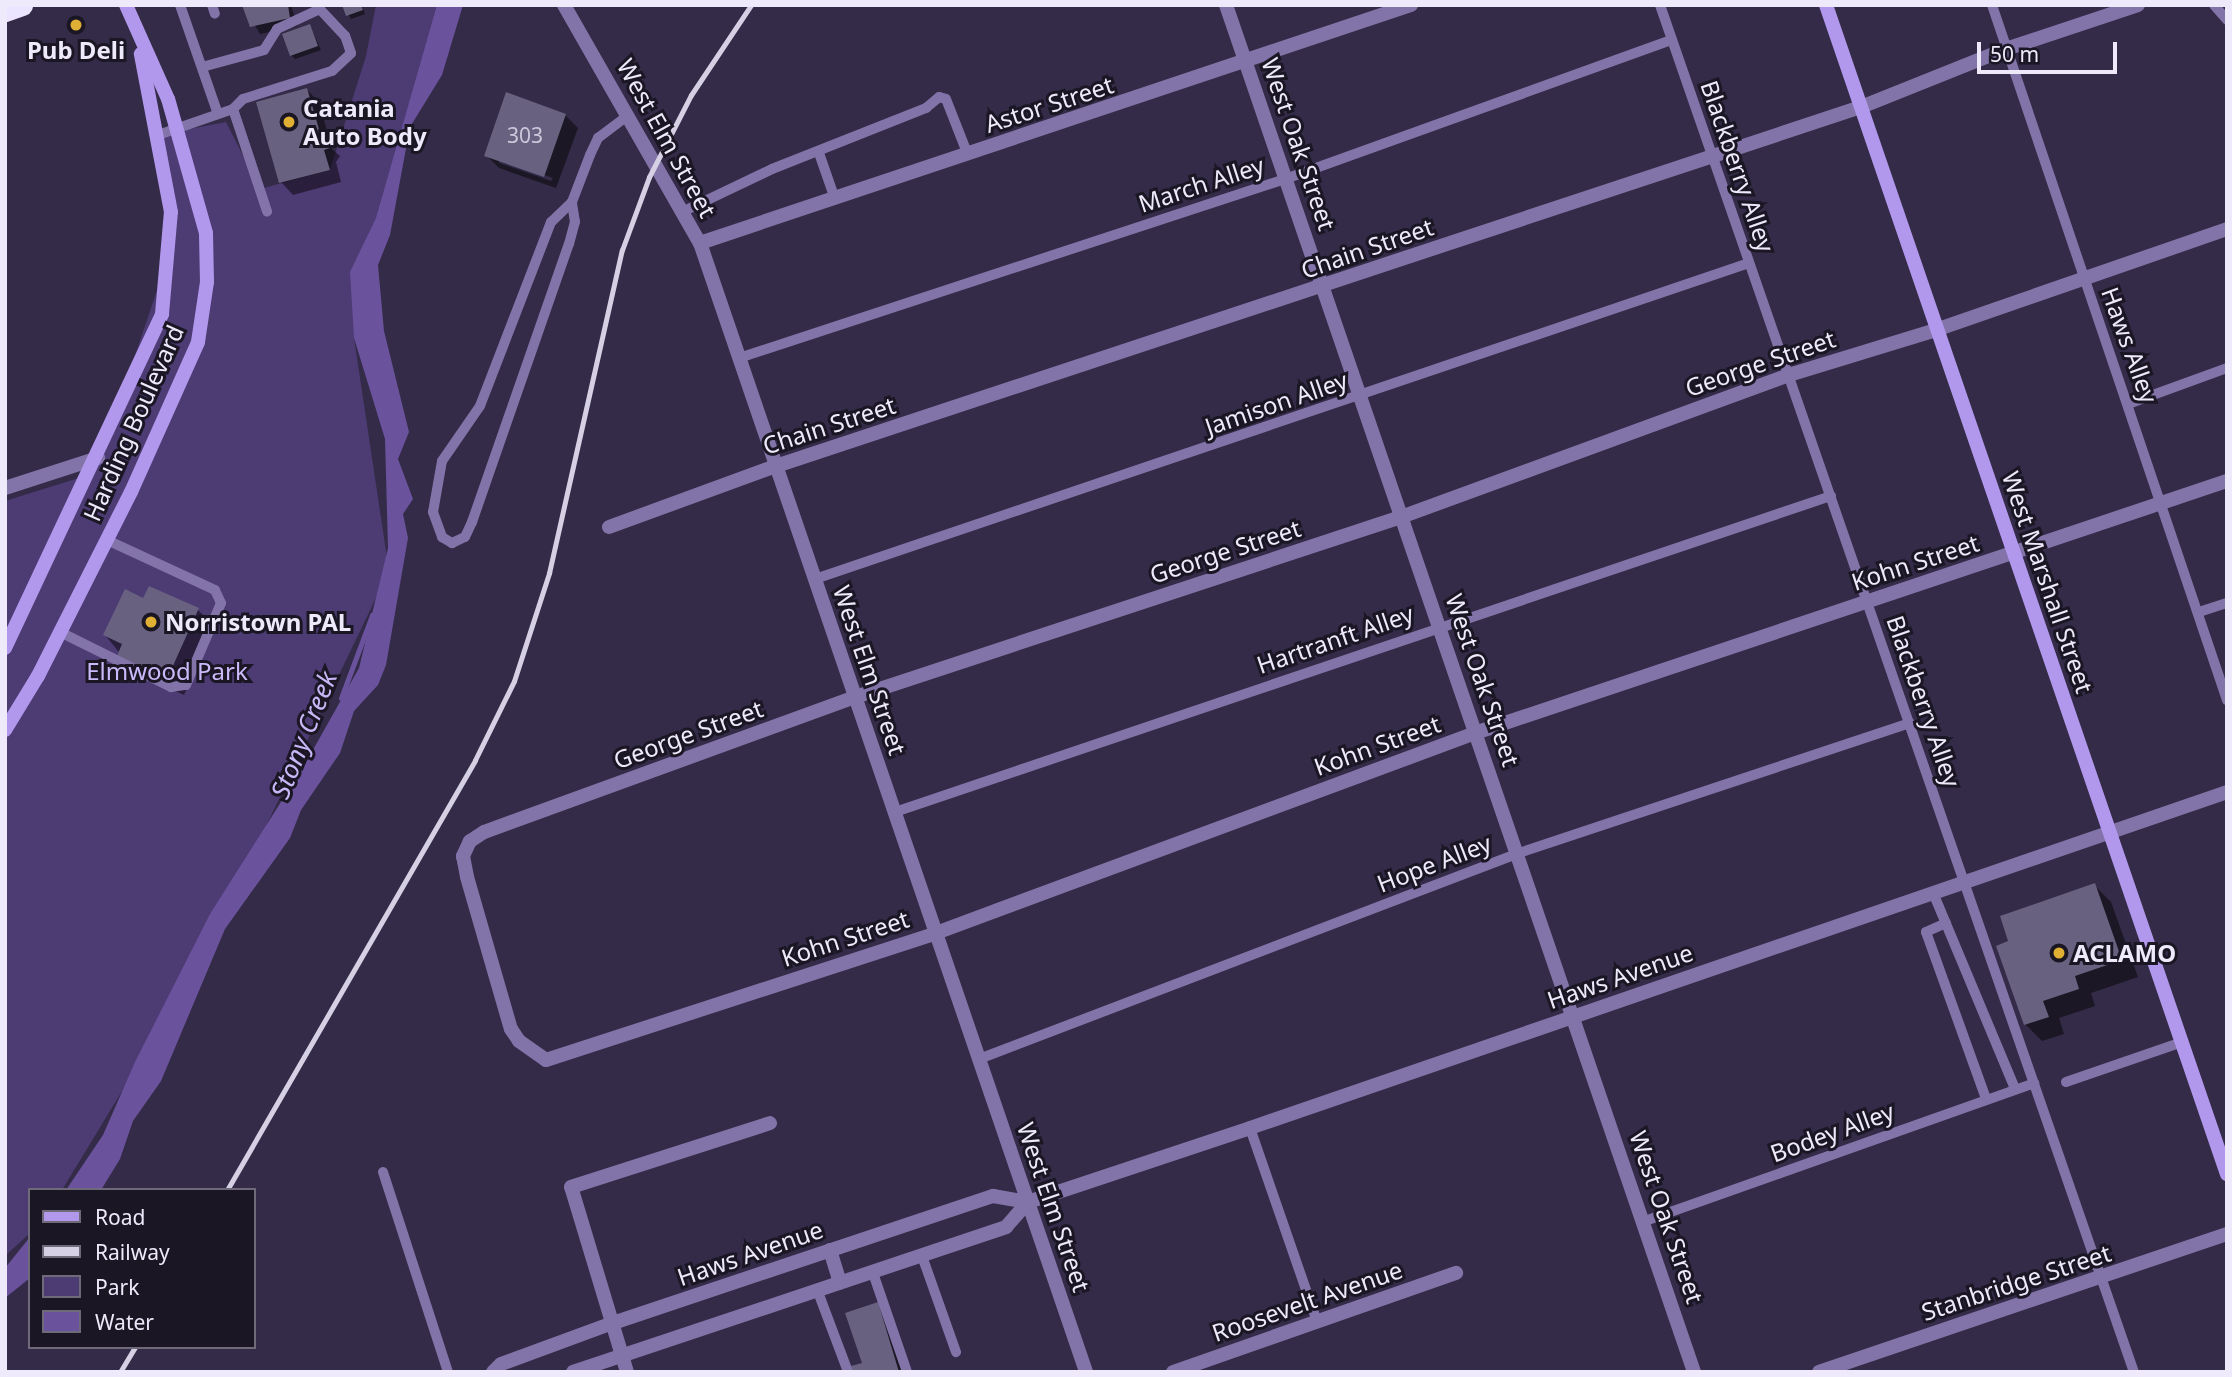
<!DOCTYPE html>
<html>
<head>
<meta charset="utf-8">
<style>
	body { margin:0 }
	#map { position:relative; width:2232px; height:1377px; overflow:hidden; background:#332b47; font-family:"Noto Sans",sans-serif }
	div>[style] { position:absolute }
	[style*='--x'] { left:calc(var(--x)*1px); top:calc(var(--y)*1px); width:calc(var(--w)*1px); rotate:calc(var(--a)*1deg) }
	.green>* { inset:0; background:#4d3b73 }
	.water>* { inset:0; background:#6a529d }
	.shadow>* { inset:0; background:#0007 }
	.stream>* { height:5px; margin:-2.5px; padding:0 2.5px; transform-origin:2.5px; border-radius:2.5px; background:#6a529d }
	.building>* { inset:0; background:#696180 }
	.lane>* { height:10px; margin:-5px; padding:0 5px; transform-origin:5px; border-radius:5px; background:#8274a8 }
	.street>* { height:14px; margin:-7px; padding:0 7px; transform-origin:7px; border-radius:7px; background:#8274a8 }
	.secondary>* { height:14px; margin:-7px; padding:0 7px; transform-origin:7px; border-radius:7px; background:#b198ec }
	.highway>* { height:21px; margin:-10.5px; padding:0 10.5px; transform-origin:10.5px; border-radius:10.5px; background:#ebe5ff }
	.rail>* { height:5px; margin:-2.5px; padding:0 2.5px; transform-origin:2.5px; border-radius:2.5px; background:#d5d0e3 }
	.dots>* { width:19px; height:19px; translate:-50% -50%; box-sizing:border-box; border:4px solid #1a1623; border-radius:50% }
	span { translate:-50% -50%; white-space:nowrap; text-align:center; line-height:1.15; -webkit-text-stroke:6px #1a1623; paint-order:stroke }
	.number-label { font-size:21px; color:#cdc7dc }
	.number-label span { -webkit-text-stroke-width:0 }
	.poi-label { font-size:24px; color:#eee9fb; font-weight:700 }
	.left { translate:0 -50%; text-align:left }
	.street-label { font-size:24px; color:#eee9fb }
	.park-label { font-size:24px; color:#cbbaf9 }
	.water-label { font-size:26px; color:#c8b7f6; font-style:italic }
	.frame { position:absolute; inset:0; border:7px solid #eee9fb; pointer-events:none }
	.legend { position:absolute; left:28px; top:1188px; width:228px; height:161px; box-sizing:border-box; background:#1a1623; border:2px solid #6f6a79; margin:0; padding:9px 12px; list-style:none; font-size:21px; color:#eee9fb }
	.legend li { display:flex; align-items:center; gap:14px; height:35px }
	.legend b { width:35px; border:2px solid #6f6a79 }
	.scale { position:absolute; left:1977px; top:42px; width:140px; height:32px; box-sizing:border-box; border:4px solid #eee9fb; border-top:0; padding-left:9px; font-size:21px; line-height:24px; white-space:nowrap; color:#eee9fb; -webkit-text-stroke:5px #1a1623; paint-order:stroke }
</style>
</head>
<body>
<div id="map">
	<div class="green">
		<div style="clip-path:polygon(376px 5px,439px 5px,354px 338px,389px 571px,201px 961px,62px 1190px,30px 1190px,30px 1233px,5px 1256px,5px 644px,106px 441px,170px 252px,158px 135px,226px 122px,260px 189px,330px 170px,366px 56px)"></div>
		<div style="clip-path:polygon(82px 477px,5px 632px,5px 501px)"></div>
	</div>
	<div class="water">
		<div style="clip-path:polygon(437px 5px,463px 5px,442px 75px,410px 127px,390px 235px,378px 265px,384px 331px,409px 432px,398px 459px,413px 499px,403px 514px,408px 538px,386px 665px,378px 685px,354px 711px,340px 753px,301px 810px,290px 838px,225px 929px,161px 1081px,133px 1121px,120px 1159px,101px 1190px,66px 1190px,103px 1135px,135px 1062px,210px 914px,305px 764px,359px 668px,388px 548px,385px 439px,354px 338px,350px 272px,376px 218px)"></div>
		<div style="clip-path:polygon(30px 1237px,30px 1278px,5px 1298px,5px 1268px)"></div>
	</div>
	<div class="shadow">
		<div style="clip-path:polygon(244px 5px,291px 5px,297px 26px,260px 34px)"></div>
		<div style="clip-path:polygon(344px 5px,362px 5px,365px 14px,351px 19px)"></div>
		<div style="clip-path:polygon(310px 26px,321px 50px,295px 59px,291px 55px)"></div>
		<div style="clip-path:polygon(307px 90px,319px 102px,332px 149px,340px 156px,336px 162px,341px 182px,293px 195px,281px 182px)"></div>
		<div style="clip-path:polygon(evenodd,565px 115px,578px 128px,556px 188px,499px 168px,486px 155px,565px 115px,499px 159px,553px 178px,551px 181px,499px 163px,499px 159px)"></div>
		<div style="clip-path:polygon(150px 588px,198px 610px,215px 627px,184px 695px,136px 673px,105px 635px,144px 601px)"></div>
		<div style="clip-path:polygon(2094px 885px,2111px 902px,2138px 977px,2091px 993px,2095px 1006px,2059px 1018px,2064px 1034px,2042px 1041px,2025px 1024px,2011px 942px)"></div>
		<div style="clip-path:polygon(878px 1304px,907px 1372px,855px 1372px,864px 1364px)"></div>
	</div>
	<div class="stream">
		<div style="--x:341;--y:698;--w:89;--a:-69.5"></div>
	</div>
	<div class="building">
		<div style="clip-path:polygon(242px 5px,288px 5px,290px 18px,250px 27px)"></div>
		<div style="clip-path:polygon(342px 5px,361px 5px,363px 10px,346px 16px)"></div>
		<div style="clip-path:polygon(310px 24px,318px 46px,290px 56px,282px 34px)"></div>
		<div style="clip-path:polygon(307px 88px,323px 143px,328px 142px,330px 148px,324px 150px,330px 170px,279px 183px,256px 102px)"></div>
		<div style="clip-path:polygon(506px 92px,566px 114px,544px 177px,484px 156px)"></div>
		<div style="clip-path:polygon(149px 586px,199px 608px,167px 679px,117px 656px,122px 644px,103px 635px,125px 589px,143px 598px)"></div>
		<div style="clip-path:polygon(2095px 883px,2122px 960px,2075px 976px,2079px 989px,2043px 1001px,2049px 1017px,2024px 1025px,1996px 946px,2008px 941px,2000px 916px)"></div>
		<div style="clip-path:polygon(878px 1302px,899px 1372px,853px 1372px,851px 1366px,862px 1363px,845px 1313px)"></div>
	</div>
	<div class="lane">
		<div style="--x:180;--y:5;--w:115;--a:70.8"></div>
		<div style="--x:212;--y:5;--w:9;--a:72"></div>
		<div style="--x:1660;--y:5;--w:1447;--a:70.88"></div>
		<div style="--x:1992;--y:5;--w:734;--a:71.32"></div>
		<div style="--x:2214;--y:5;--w:20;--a:49"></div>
		<div style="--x:202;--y:67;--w:64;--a:-15.3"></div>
		<div style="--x:264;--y:50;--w:25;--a:-58"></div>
		<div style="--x:277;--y:29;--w:45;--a:-24.9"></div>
		<div style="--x:233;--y:109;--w:14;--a:-45"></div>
		<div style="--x:243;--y:99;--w:93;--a:-17.5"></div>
		<div style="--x:332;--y:71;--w:26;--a:-43"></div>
		<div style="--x:351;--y:53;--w:18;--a:-109"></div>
		<div style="--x:345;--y:36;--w:42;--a:-133.1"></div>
		<div style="--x:158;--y:135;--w:79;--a:-19.1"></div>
		<div style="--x:233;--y:109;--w:108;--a:71.6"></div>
		<div style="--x:819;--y:153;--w:49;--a:70.8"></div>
		<div style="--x:572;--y:202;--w:29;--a:136"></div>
		<div style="--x:551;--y:222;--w:197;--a:111.1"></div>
		<div style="--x:480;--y:406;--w:67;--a:124.6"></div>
		<div style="--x:442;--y:461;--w:52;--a:100"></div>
		<div style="--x:433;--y:512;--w:27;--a:70"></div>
		<div style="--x:442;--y:537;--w:12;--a:31"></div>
		<div style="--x:452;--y:543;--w:14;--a:-25"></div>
		<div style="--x:465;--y:537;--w:17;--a:-65"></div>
		<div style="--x:472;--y:522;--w:294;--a:-70.8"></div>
		<div style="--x:569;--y:244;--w:23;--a:-75"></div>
		<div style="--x:575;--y:222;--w:20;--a:-99"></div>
		<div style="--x:572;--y:202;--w:50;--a:-69"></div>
		<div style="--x:590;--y:155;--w:19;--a:-65"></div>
		<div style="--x:598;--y:138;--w:38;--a:-37"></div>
		<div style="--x:682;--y:212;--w:100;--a:-25.5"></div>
		<div style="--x:772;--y:169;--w:166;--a:-21.6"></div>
		<div style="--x:926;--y:108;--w:17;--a:-40"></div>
		<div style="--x:939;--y:97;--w:7;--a:16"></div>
		<div style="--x:946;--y:99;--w:60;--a:68.6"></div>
		<div style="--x:739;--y:358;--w:578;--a:-18.15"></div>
		<div style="--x:1288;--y:178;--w:408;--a:-19.8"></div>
		<div style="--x:2128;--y:404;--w:105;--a:-20"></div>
		<div style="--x:815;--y:579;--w:986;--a:-18.69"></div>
		<div style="--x:2199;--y:612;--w:29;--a:-18"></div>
		<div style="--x:60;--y:632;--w:124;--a:26.4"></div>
		<div style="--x:171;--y:687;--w:15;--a:-8"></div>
		<div style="--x:186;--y:685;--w:89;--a:-66.9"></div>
		<div style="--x:221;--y:603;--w:14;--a:-115"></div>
		<div style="--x:215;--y:590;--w:119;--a:-155.2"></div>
		<div style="--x:895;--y:812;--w:988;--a:-18.66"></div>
		<div style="--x:1934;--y:895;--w:210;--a:67.3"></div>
		<div style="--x:1946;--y:923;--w:22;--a:156"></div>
		<div style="--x:1926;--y:932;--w:177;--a:70.2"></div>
		<div style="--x:979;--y:1059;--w:578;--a:-20.88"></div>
		<div style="--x:1519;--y:853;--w:412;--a:-18.4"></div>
		<div style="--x:2066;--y:1082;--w:123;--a:-19"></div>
		<div style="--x:1250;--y:1128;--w:205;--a:70.9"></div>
		<div style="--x:383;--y:1172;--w:210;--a:72"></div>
		<div style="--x:1645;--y:1221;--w:413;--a:-19.5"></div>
		<div style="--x:922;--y:1256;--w:102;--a:70.5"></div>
		<div style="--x:873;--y:1273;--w:105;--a:71"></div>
		<div style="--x:818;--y:1292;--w:85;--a:69.4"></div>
	</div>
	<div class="street">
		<div style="--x:564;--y:5;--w:274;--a:60.3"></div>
		<div style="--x:700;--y:243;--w:1193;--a:71.12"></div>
		<div style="--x:1226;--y:5;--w:1445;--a:71.1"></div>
		<div style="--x:2227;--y:229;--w:308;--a:160.9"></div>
		<div style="--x:1936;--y:330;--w:154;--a:163"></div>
		<div style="--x:1789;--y:375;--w:413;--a:159.9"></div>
		<div style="--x:1401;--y:517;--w:575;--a:161.75"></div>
		<div style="--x:855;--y:697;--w:395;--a:160"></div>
		<div style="--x:484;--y:832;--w:17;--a:147"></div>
		<div style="--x:470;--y:841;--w:17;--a:115"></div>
		<div style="--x:463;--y:856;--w:21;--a:79"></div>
		<div style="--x:467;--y:877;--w:158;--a:73.9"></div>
		<div style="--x:511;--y:1029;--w:14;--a:56"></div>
		<div style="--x:519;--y:1041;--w:33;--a:35"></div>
		<div style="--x:546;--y:1060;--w:410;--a:-18"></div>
		<div style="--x:936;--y:933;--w:578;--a:-20.35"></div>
		<div style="--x:1478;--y:732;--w:790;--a:-18.53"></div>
		<div style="--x:700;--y:243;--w:750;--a:-18.51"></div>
		<div style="--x:5;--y:488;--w:98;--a:-17.9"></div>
		<div style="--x:609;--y:527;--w:178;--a:-20.1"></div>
		<div style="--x:776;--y:466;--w:1143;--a:-18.31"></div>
		<div style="--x:1861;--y:107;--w:156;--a:-21.8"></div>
		<div style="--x:2006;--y:49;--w:139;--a:-18.4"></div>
		<div style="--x:830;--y:1250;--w:34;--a:73"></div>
		<div style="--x:493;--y:1372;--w:11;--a:-45"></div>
		<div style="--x:501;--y:1364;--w:116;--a:-20.2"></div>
		<div style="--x:610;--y:1324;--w:404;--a:-18.5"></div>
		<div style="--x:993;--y:1196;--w:36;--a:10"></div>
		<div style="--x:1028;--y:1202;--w:234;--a:-18.4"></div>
		<div style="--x:1250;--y:1128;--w:1033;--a:-18.98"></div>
		<div style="--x:573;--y:1372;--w:457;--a:-18.5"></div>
		<div style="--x:1006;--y:1227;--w:33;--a:-49"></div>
		<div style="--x:627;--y:1372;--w:193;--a:-106.8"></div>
		<div style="--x:571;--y:1187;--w:209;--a:-17.8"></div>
		<div style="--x:1173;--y:1372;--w:300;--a:-19.3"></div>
		<div style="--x:1819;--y:1372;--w:431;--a:-18.7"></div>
	</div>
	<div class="secondary">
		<div style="--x:1826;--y:5;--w:1236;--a:71.07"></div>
		<div style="--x:5;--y:648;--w:369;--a:-64.8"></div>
		<div style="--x:162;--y:314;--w:102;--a:-85"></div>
		<div style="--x:171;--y:212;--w:161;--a:-100.8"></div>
		<div style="--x:5;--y:730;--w:63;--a:-58.6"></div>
		<div style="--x:38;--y:676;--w:206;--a:-63.2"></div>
		<div style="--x:131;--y:492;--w:164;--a:-65.9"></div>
		<div style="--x:198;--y:342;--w:61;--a:-81.5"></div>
		<div style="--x:207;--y:282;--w:49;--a:-91.2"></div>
		<div style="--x:206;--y:233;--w:139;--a:-105.8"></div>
		<div style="--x:168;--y:99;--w:103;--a:-114.1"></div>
	</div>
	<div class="highway">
		<div style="--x:5;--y:11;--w:18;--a:-19"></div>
	</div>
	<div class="rail">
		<div style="--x:227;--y:1190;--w:496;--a:-60"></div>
		<div style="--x:475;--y:760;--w:88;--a:-63.7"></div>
		<div style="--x:514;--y:681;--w:114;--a:-72"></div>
		<div style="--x:549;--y:573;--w:331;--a:-77.3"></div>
		<div style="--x:622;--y:250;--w:78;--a:-69.7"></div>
		<div style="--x:649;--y:177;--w:92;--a:-62.9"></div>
		<div style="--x:691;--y:95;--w:108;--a:-56.3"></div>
		<div style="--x:120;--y:1372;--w:29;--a:-59"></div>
	</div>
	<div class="dots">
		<div style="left:76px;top:25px;background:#dfb034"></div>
		<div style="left:289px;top:122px;background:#dfb034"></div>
		<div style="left:151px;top:622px;background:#dfb034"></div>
		<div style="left:2059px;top:953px;background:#dfb034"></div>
	</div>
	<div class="number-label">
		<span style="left:525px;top:135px">303</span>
	</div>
	<div class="poi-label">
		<span style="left:76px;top:50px">Pub Deli</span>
		<span class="left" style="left:303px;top:122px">Catania<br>Auto Body</span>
		<span class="left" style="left:165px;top:622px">Norristown PAL</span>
		<span class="left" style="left:2073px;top:953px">ACLAMO</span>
	</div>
	<div class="street-label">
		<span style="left:1049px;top:104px;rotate:-18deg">Astor Street</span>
		<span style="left:667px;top:138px;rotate:61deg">West Elm Street</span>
		<span style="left:1299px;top:144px;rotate:71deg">West Oak Street</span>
		<span style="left:1738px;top:166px;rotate:71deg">Blackberry Alley</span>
		<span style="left:1201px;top:184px;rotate:-18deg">March Alley</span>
		<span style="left:1367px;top:248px;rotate:-19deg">Chain Street</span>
		<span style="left:2130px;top:345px;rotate:70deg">Haws Alley</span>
		<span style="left:1760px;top:363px;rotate:-19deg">George Street</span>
		<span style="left:1276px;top:403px;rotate:-19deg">Jamison Alley</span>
		<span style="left:133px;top:423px;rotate:-66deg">Harding Boulevard</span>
		<span style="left:829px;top:425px;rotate:-18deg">Chain Street</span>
		<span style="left:1225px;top:551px;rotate:-18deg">George Street</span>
		<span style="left:1915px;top:562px;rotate:-18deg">Kohn Street</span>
		<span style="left:2048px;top:582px;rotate:71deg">West Marshall Street</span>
		<span style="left:1335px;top:639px;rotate:-19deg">Hartranft Alley</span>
		<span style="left:870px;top:670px;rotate:71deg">West Elm Street</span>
		<span style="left:1483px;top:680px;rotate:71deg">West Oak Street</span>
		<span style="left:1924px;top:701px;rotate:71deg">Blackberry Alley</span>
		<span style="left:688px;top:734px;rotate:-20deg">George Street</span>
		<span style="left:1377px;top:745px;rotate:-20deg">Kohn Street</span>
		<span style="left:1434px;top:863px;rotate:-21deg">Hope Alley</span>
		<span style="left:845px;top:938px;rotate:-18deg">Kohn Street</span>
		<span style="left:1620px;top:976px;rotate:-19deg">Haws Avenue</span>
		<span style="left:1832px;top:1132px;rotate:-20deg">Bodey Alley</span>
		<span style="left:1054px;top:1207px;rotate:71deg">West Elm Street</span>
		<span style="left:1667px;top:1217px;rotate:71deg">West Oak Street</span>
		<span style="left:750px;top:1253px;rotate:-19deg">Haws Avenue</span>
		<span style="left:2016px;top:1282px;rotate:-18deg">Stanbridge Street</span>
		<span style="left:1307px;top:1301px;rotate:-19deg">Roosevelt Avenue</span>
	</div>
	<div class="park-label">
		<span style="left:167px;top:671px">Elmwood Park</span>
	</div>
	<div class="water-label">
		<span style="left:304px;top:735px;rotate:-68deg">Stony Creek</span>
	</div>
	<div class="frame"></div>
	<ul class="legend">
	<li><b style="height:9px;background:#b198ec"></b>Road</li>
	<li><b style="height:9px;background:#d5d0e3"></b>Railway</li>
	<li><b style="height:19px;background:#4d3b73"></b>Park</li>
	<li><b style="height:19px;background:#6a529d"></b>Water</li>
	</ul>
	<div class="scale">50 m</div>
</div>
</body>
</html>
